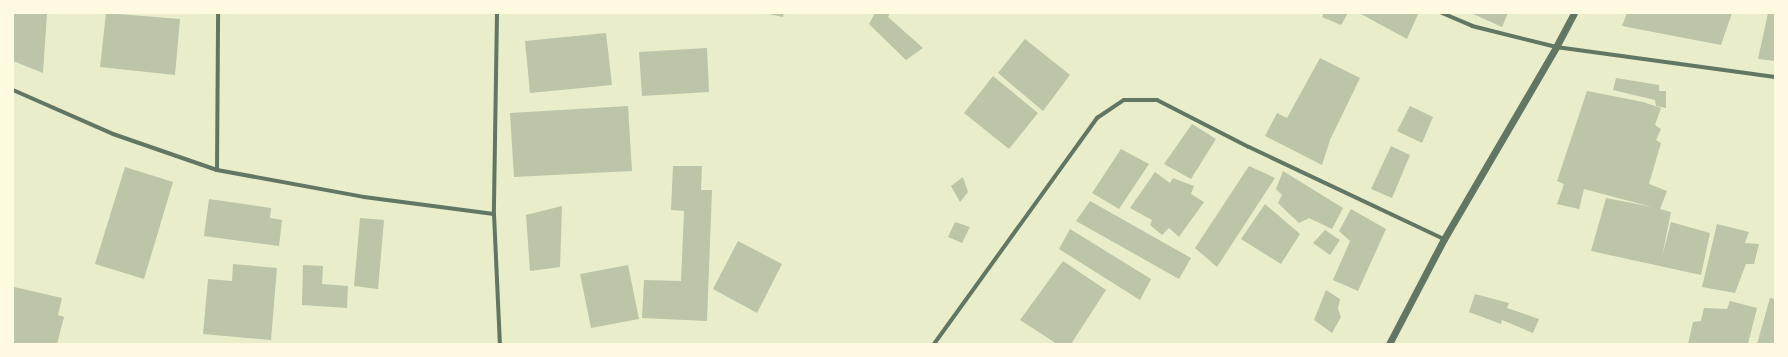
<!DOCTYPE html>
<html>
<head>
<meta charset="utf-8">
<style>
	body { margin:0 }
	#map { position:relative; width:1788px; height:357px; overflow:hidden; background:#e9edc9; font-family:"Roboto Condensed",sans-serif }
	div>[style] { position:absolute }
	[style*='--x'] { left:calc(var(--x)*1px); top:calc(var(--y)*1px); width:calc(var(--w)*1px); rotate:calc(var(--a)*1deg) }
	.building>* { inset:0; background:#bcc5a7 }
	.minor>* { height:4px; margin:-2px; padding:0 2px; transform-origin:2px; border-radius:2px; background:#617663 }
	.tertiary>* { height:7px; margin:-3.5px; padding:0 3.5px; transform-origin:3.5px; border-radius:3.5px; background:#617663 }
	span { translate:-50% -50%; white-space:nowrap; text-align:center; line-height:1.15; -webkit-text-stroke:3px #fefae0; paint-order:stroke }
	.frame { position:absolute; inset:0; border:14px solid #fefae0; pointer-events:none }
</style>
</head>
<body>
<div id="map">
	<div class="building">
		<div style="clip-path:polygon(13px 13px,47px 13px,43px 73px,13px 61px)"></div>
		<div style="clip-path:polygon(106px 13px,180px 19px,175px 75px,100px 67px)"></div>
		<div style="clip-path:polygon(764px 13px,784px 13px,783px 17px)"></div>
		<div style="clip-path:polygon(875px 13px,890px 13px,888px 17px,923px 48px,906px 60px,869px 24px)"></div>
		<div style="clip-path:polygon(1324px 13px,1348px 13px,1341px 25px,1322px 17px)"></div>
		<div style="clip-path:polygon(1359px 13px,1416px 13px,1418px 14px,1407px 39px)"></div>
		<div style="clip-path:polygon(1471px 13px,1508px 13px,1502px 27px)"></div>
		<div style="clip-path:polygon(1627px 13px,1732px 13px,1721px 45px,1622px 26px)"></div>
		<div style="clip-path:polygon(1768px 13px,1775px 13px,1775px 61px,1758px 59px)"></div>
		<div style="clip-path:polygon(606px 33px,612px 85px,530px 93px,525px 41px)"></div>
		<div style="clip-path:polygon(1025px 39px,1070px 75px,1043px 111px,998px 73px)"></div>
		<div style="clip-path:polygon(707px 48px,709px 92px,642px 96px,639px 52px)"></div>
		<div style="clip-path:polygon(1320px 58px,1360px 78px,1330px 140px,1322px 165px,1265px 136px,1277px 113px,1287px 118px)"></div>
		<div style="clip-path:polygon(993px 76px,1038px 113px,1009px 149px,964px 113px)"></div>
		<div style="clip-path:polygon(1616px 78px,1659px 85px,1659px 91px,1666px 91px,1666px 108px,1656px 106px,1655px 100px,1613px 90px)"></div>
		<div style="clip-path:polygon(1587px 91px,1643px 102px,1661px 108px,1655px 125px,1661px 129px,1656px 140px,1661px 143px,1649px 184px,1667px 191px,1660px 209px,1671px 212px,1662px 257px,1671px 222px,1710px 233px,1701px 275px,1591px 251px,1606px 198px,1652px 207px,1584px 189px,1579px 209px,1557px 204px,1564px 184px,1557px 181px)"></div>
		<div style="clip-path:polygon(628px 106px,632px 171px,514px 177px,510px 113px)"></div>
		<div style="clip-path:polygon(1410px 106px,1433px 117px,1422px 143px,1397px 131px)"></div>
		<div style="clip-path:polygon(1192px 124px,1216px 139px,1191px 179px,1164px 164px)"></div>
		<div style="clip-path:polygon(1391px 146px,1410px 155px,1392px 198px,1371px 189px)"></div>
		<div style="clip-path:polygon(1121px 149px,1149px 164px,1119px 209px,1092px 193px)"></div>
		<div style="clip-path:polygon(673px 166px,702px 166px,701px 190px,712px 190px,707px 321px,642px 318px,644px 280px,681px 281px,684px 211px,671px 210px)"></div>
		<div style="clip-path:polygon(1249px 166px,1275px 178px,1217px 267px,1195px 248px)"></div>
		<div style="clip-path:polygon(125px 167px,173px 182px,144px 279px,95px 264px)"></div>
		<div style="clip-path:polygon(1283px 171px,1343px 208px,1332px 229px,1309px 218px,1299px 223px,1278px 203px,1282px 195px,1276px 189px)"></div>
		<div style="clip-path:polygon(1155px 172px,1170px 183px,1173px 178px,1194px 186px,1191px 194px,1204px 202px,1179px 237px,1169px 228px,1162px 235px,1150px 225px,1152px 220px,1130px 208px)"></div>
		<div style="clip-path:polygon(963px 177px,968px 192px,960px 202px,951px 186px)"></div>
		<div style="clip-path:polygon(209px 199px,271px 208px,270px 218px,282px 220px,279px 246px,204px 236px)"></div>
		<div style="clip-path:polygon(1090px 201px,1191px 258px,1179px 279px,1076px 221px)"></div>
		<div style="clip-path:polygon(1265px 204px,1300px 234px,1281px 264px,1241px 239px)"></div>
		<div style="clip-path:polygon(562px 206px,560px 267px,530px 271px,526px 215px)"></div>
		<div style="clip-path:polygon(1351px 209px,1386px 229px,1358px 291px,1333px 280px,1350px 241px,1339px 231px)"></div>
		<div style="clip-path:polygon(360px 218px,384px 220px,378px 289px,354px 286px)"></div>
		<div style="clip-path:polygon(955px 222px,970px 227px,962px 243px,948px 237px)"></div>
		<div style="clip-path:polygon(1717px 224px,1749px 232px,1745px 243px,1759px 244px,1754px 264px,1746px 264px,1735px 293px,1702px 287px)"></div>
		<div style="clip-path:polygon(1070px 229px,1151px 279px,1140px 300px,1059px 249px)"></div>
		<div style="clip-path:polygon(1325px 230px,1340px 240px,1330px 255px,1313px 243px)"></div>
		<div style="clip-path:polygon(738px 241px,782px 264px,757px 313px,713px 289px)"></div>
		<div style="clip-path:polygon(1063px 261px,1106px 290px,1071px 344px,1057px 344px,1020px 320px)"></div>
		<div style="clip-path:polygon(233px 264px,277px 268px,271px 340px,203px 334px,208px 279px,232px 281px)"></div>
		<div style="clip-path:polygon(303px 265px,323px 266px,322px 284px,348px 286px,347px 308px,302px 305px)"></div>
		<div style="clip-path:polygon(628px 265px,639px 319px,591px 328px,580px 274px)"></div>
		<div style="clip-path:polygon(14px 287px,62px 298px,58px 315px,64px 317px,57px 344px,13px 344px)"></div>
		<div style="clip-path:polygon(1326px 290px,1340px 299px,1338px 309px,1341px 317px,1332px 333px,1314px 320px)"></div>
		<div style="clip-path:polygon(1475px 294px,1509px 303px,1507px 308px,1539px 319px,1533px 333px,1502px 320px,1501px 324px,1469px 312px)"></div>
		<div style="clip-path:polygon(1770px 298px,1775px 299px,1775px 344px,1757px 344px)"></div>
		<div style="clip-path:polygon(1730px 301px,1757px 308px,1748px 344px,1688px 344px,1693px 322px,1701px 321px,1704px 308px,1727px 309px)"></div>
	</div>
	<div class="minor">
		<div style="--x:497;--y:13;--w:201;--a:90.9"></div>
		<div style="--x:494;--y:214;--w:130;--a:87.4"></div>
		<div style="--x:1442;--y:13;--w:33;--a:23"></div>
		<div style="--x:1472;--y:26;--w:87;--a:14"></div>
		<div style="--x:1556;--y:47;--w:221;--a:7.8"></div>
		<div style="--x:13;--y:90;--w:109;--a:23.7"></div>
		<div style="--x:113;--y:134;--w:110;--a:19.1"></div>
		<div style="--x:217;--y:170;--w:149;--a:10.4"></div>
		<div style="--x:364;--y:197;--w:131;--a:7.5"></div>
		<div style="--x:217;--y:170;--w:157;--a:-89.6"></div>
		<div style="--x:934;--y:344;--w:279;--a:-54.2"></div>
		<div style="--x:1097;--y:118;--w:32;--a:-34"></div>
		<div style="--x:1124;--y:100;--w:33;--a:0"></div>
		<div style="--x:1157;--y:100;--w:103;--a:27.1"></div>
		<div style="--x:1249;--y:147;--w:216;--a:25.3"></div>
	</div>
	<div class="tertiary">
		<div style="--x:1389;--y:344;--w:119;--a:-62.4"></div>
		<div style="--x:1444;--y:239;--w:222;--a:-59.7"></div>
		<div style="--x:1556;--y:47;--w:38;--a:-62"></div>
	</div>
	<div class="frame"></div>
</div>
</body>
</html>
